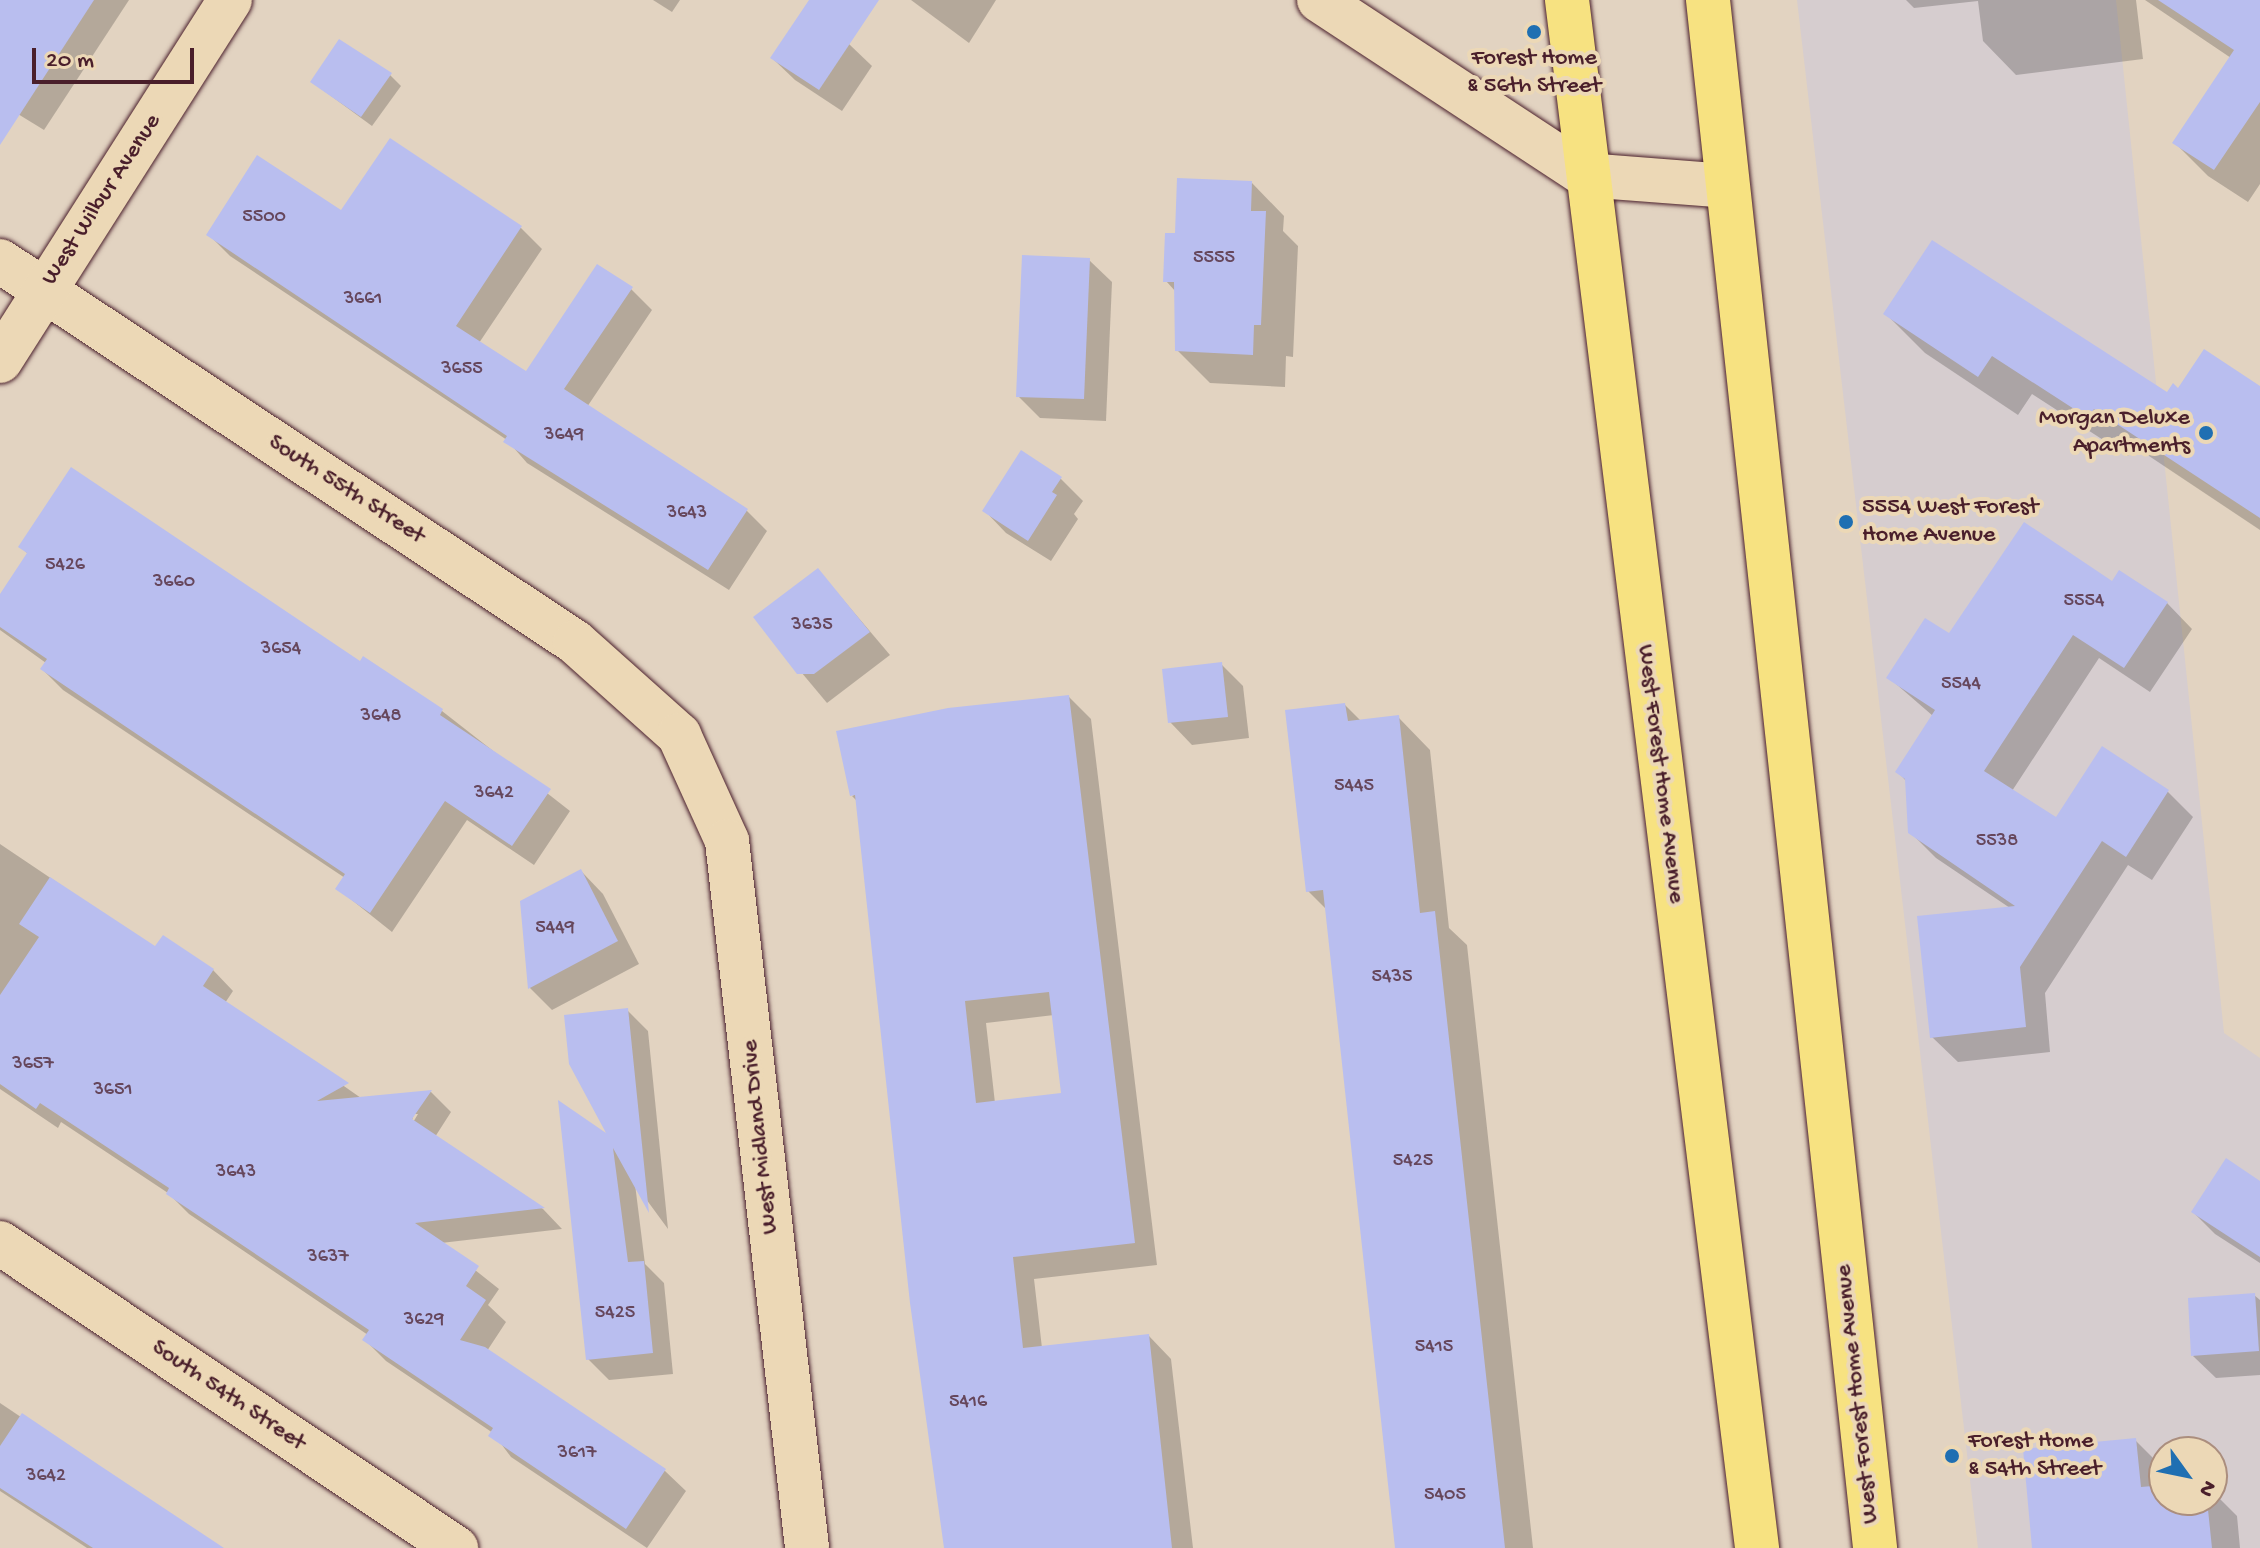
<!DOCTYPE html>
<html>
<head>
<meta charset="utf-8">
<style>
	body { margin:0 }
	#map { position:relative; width:2260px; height:1548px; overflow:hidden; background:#e2d3c1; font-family:"Gochi Hand",sans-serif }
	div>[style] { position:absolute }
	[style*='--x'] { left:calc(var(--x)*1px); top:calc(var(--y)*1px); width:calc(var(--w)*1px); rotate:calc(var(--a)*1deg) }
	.built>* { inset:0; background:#d6cdcf }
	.shadow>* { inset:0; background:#0003 }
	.building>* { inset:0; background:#b9beef }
	.roads { filter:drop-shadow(0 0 2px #4a1f2b) drop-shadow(0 0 2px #4a1f2b) }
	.minor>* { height:44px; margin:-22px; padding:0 22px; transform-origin:22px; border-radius:22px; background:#ecd8b6 }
	.primary>* { height:44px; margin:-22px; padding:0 22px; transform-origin:22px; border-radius:22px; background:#f7e281 }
	.dots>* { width:22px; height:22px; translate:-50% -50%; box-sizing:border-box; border:4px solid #ecd8b6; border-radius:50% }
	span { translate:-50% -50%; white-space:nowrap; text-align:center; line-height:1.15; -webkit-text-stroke:8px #ecd8b6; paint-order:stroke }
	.number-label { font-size:20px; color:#66475c }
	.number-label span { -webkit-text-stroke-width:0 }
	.poi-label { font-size:24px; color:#4a1f2b }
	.right { translate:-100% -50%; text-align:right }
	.left { translate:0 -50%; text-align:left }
	.street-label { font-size:24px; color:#4a1f2b }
	.north { position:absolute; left:2148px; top:1436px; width:80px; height:80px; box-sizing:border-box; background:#ecd8b6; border:2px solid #ab8e7e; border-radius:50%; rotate:123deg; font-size:22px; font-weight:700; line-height:32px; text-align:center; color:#4a1f2b }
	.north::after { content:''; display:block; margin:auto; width:28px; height:36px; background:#1f6fb2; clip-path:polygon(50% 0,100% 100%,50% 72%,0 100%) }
	.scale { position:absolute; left:32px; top:48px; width:162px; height:36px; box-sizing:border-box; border:4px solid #4a1f2b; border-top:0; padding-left:10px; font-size:24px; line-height:28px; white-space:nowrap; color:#4a1f2b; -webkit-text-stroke:6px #ecd8b6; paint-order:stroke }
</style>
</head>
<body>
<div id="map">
	<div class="built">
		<div style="clip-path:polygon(evenodd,1797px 0,2116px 0,2224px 1033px,2260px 1058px,2260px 1548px,1978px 1548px,1797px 0,2164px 1452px,2212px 1452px,2212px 1500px,2164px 1500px,2164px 1452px)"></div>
	</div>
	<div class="shadow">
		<div style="clip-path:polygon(0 0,129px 0,44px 130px,0 103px)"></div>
		<div style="clip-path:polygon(653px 0,680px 0,672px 12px)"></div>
		<div style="clip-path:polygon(911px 0,996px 0,969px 43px)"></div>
		<div style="clip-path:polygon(1906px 0,2136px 0,2143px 59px,2016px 75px,1983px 41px,1978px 1px,1914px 8px)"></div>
		<div style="clip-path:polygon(2145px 0,2260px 0,2260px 184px,2248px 202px,2208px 176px,2175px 143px,2231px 58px)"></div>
		<div style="clip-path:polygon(849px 44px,872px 66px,842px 111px,795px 80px,772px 58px)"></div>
		<div style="clip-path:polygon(390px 75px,401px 86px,372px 126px,312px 82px)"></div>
		<div style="clip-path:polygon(1252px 183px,1284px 216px,1283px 231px,1298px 246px,1293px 357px,1286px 356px,1285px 387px,1210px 383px,1177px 350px,1176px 292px,1166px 281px,1177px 235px)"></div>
		<div style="clip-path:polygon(341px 213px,521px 228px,542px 249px,479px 343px,526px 373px,631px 289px,652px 310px,587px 407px,746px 510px,767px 531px,729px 590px,527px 463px,507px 440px,230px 256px,209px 235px)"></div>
		<div style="clip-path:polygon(1089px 260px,1112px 282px,1106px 421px,1040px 418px,1018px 396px)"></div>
		<div style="clip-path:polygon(1885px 313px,2167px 395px,2260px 388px,2260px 530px,2134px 446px,2128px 456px,2032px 394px,2018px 415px,1925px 353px)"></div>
		<div style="clip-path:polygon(1060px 478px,1083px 501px,1074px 514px,1078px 519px,1051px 561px,1006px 533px,984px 510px)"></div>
		<div style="clip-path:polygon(21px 547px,360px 664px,364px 658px,442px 711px,570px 811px,534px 865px,467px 820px,392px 932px,338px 889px,345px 878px,63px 690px,42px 669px,46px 663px,0 630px,0 598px,29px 555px)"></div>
		<div style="clip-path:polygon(818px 570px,890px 655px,827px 703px,756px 618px)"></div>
		<div style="clip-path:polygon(2120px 573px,2167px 603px,2192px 629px,2150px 692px,2099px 658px,2012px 791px,2057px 820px,2103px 749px,2168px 792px,2193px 817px,2152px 880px,2128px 865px,2045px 993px,2050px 1052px,1958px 1062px,1932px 1037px,2010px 908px,1936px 858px,1910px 832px,1907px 782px,1897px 771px,1933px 716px,1888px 677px,1949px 636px,2113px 584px)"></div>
		<div style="clip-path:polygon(1221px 664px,1243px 686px,1249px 738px,1192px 745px,1170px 722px)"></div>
		<div style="clip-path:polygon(evenodd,1069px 697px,1091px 719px,1157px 1265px,1034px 1279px,1042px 1348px,1149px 1336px,1171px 1359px,1193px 1548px,945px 1548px,858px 802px,852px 796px,1069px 697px,1054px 1015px,1063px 1095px,995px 1103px,986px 1023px,1054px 1015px)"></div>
		<div style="clip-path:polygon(1345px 705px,1361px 721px,1398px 717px,1430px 750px,1449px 928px,1467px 945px,1533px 1548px,1397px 1548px,1327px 910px,1308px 891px)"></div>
		<div style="clip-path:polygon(evenodd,0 844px,156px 949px,213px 970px,233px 991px,225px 1003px,361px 1098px,431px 1092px,451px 1112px,435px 1137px,543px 1209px,562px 1229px,441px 1243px,499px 1289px,488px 1305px,506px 1322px,487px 1351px,665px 1471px,686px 1491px,647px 1548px,511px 1457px,493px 1433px,386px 1361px,365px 1340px,368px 1335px,189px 1214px,168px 1193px,61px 1122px,58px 1128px,0 1089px,0 844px,414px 1114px,418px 1114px,409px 1129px,414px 1114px)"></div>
		<div style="clip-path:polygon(581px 871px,603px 894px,639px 964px,552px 1010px,530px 988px,522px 902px)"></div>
		<div style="clip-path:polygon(627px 1010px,648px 1031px,668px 1229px,635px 1184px,645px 1264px,664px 1283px,673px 1374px,609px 1380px,588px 1359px)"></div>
		<div style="clip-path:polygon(2260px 1184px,2260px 1263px,2215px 1234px,2193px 1212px)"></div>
		<div style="clip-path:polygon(2254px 1295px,2260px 1300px,2260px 1375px,2216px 1378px,2193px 1356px)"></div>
		<div style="clip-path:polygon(0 1403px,217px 1548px,87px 1548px,0 1491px)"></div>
		<div style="clip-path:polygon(2135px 1440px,2164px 1469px,2164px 1500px,2212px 1500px,2212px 1491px,2237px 1516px,2240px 1548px,2034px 1548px)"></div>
	</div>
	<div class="building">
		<div style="clip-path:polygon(0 0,94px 0,0 145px)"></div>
		<div style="clip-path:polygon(809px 0,879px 0,819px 90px,770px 58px)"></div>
		<div style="clip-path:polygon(2158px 0,2260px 0,2260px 102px,2214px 170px,2172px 143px,2234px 50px)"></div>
		<div style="clip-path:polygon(339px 39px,392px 73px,361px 117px,310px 82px)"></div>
		<div style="clip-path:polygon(390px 138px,522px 226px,456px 326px,526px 371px,597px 264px,633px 287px,564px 389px,748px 509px,708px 570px,503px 442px,507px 436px,206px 235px,257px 155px,341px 210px)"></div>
		<div style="clip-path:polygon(1177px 178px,1252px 181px,1251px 211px,1266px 211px,1261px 325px,1254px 325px,1253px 355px,1175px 351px,1174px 282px,1163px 282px,1165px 233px,1175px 233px)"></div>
		<div style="clip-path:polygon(1932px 240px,2167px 392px,2173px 383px,2178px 388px,2204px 349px,2260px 386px,2260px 518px,2094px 409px,2088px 418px,1992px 356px,1978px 377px,1883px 314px)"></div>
		<div style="clip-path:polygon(1022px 255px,1090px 258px,1084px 399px,1016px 397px)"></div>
		<div style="clip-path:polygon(1021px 450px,1062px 477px,1052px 492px,1057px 495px,1028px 541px,982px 511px)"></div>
		<div style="clip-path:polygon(71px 467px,360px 661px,363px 656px,443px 709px,440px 715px,551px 789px,512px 846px,445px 801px,370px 913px,335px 889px,345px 874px,40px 669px,47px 659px,0 627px,0 594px,27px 553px,18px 547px)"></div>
		<div style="clip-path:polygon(2024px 522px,2112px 581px,2119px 570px,2168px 602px,2124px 668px,2073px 635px,1984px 771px,2056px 817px,2102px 746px,2169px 790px,2126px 857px,2102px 841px,2020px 967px,2026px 1027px,1930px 1038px,1917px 916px,2015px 906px,1908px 833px,1905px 779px,1895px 772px,1935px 710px,1886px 678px,1925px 618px,1949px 633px)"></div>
		<div style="clip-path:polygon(818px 568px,870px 632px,814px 674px,797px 674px,753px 617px)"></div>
		<div style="clip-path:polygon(1222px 662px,1228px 717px,1168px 723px,1162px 669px)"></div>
		<div style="clip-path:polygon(evenodd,1069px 695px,1135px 1243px,1013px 1257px,1023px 1348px,1149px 1334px,1172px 1548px,944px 1548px,910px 1303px,855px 795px,850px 796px,836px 731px,948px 708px,1069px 695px,1049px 992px,1061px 1093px,976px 1103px,965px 1001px,1049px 992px)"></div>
		<div style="clip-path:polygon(1345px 703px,1348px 721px,1399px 715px,1420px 913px,1435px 911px,1505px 1548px,1395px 1548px,1323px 890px,1306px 892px,1285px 710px)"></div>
		<div style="clip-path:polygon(581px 869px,618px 941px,528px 989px,520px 901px)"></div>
		<div style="clip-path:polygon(50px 877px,155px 946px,163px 935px,214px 969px,203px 986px,349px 1083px,317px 1101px,432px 1090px,412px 1119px,545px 1208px,415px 1223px,479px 1266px,466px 1286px,486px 1300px,460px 1340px,485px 1347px,666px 1469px,626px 1529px,488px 1436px,493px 1428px,362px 1340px,369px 1330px,166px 1194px,169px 1188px,40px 1103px,36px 1109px,0 1084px,0 995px,39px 937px,19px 924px)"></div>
		<div style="clip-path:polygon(628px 1008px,649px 1213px,613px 1148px,628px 1262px,644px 1261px,653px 1353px,586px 1360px,558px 1100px,606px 1133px,569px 1064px,564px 1015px)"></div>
		<div style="clip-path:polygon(2226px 1158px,2260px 1181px,2260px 1257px,2191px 1212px)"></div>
		<div style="clip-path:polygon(2255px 1293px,2259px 1351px,2191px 1356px,2188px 1298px)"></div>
		<div style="clip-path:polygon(22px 1413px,99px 1465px,224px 1548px,93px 1548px,0 1488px,0 1446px)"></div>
		<div style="clip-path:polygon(2136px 1438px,2141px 1487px,2164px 1485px,2164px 1500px,2207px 1500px,2212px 1548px,2032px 1548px,2023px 1449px)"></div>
	</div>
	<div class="roads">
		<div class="minor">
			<div style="--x:1319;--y:0;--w:318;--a:33.3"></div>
			<div style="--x:1585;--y:175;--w:142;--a:4.4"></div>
			<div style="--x:0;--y:261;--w:690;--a:33.53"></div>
			<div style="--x:575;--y:642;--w:140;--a:41.8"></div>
			<div style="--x:679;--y:735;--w:116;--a:65.6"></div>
			<div style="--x:727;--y:841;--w:712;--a:83.54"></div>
			<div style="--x:0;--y:361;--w:428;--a:-57.5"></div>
			<div style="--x:0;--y:1243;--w:549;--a:33.78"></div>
		</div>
		<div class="primary">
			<div style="--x:1567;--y:0;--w:1560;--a:83"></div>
			<div style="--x:1708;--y:0;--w:1557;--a:83.84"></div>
		</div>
	</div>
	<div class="dots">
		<div style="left:1534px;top:32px;background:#1f6fb2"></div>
		<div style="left:2206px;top:433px;background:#1f6fb2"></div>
		<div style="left:1846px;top:522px;background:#1f6fb2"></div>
		<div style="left:1952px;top:1456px;background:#1f6fb2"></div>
	</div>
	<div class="number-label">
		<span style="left:264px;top:217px">5500</span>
		<span style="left:1214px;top:258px">5555</span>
		<span style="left:363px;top:299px">3661</span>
		<span style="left:462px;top:369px">3655</span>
		<span style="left:564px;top:435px">3649</span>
		<span style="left:687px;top:513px">3643</span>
		<span style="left:65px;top:565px">5426</span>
		<span style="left:174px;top:582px">3660</span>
		<span style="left:2084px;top:601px">5554</span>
		<span style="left:812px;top:625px">3635</span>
		<span style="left:281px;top:649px">3654</span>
		<span style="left:1961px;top:684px">5544</span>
		<span style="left:381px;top:716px">3648</span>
		<span style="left:1354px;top:786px">5445</span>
		<span style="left:494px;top:793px">3642</span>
		<span style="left:1997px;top:841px">5538</span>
		<span style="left:555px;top:928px">5449</span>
		<span style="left:1392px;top:977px">5435</span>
		<span style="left:33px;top:1064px">3657</span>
		<span style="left:113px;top:1090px">3651</span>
		<span style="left:1413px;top:1161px">5425</span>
		<span style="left:236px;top:1172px">3643</span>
		<span style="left:328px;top:1257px">3637</span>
		<span style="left:615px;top:1313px">5425</span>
		<span style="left:424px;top:1320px">3629</span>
		<span style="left:1434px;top:1347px">5415</span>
		<span style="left:968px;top:1402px">5416</span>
		<span style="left:577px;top:1453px">3617</span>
		<span style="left:46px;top:1476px">3642</span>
		<span style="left:1445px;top:1495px">5405</span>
	</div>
	<div class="poi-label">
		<span style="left:1534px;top:73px">Forest Home<br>&amp; 56th Street</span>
		<span class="right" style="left:2190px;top:433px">Morgan Deluxe<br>Apartments</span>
		<span class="left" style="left:1862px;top:522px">5554 West Forest<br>Home Avenue</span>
		<span class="left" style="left:1968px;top:1456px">Forest Home<br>&amp; 54th Street</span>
	</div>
	<div class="street-label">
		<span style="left:102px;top:200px;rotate:-57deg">West Wilbur Avenue</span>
		<span style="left:346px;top:490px;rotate:33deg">South 55th Street</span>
		<span style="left:1660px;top:774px;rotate:83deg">West Forest Home Avenue</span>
		<span style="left:761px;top:1137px;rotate:-96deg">West Midland Drive</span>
		<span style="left:1858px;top:1394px;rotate:-96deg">West Forest Home Avenue</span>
		<span style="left:228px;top:1396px;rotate:34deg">South 54th Street</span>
	</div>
	<div class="north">N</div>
	<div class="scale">20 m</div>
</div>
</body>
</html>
